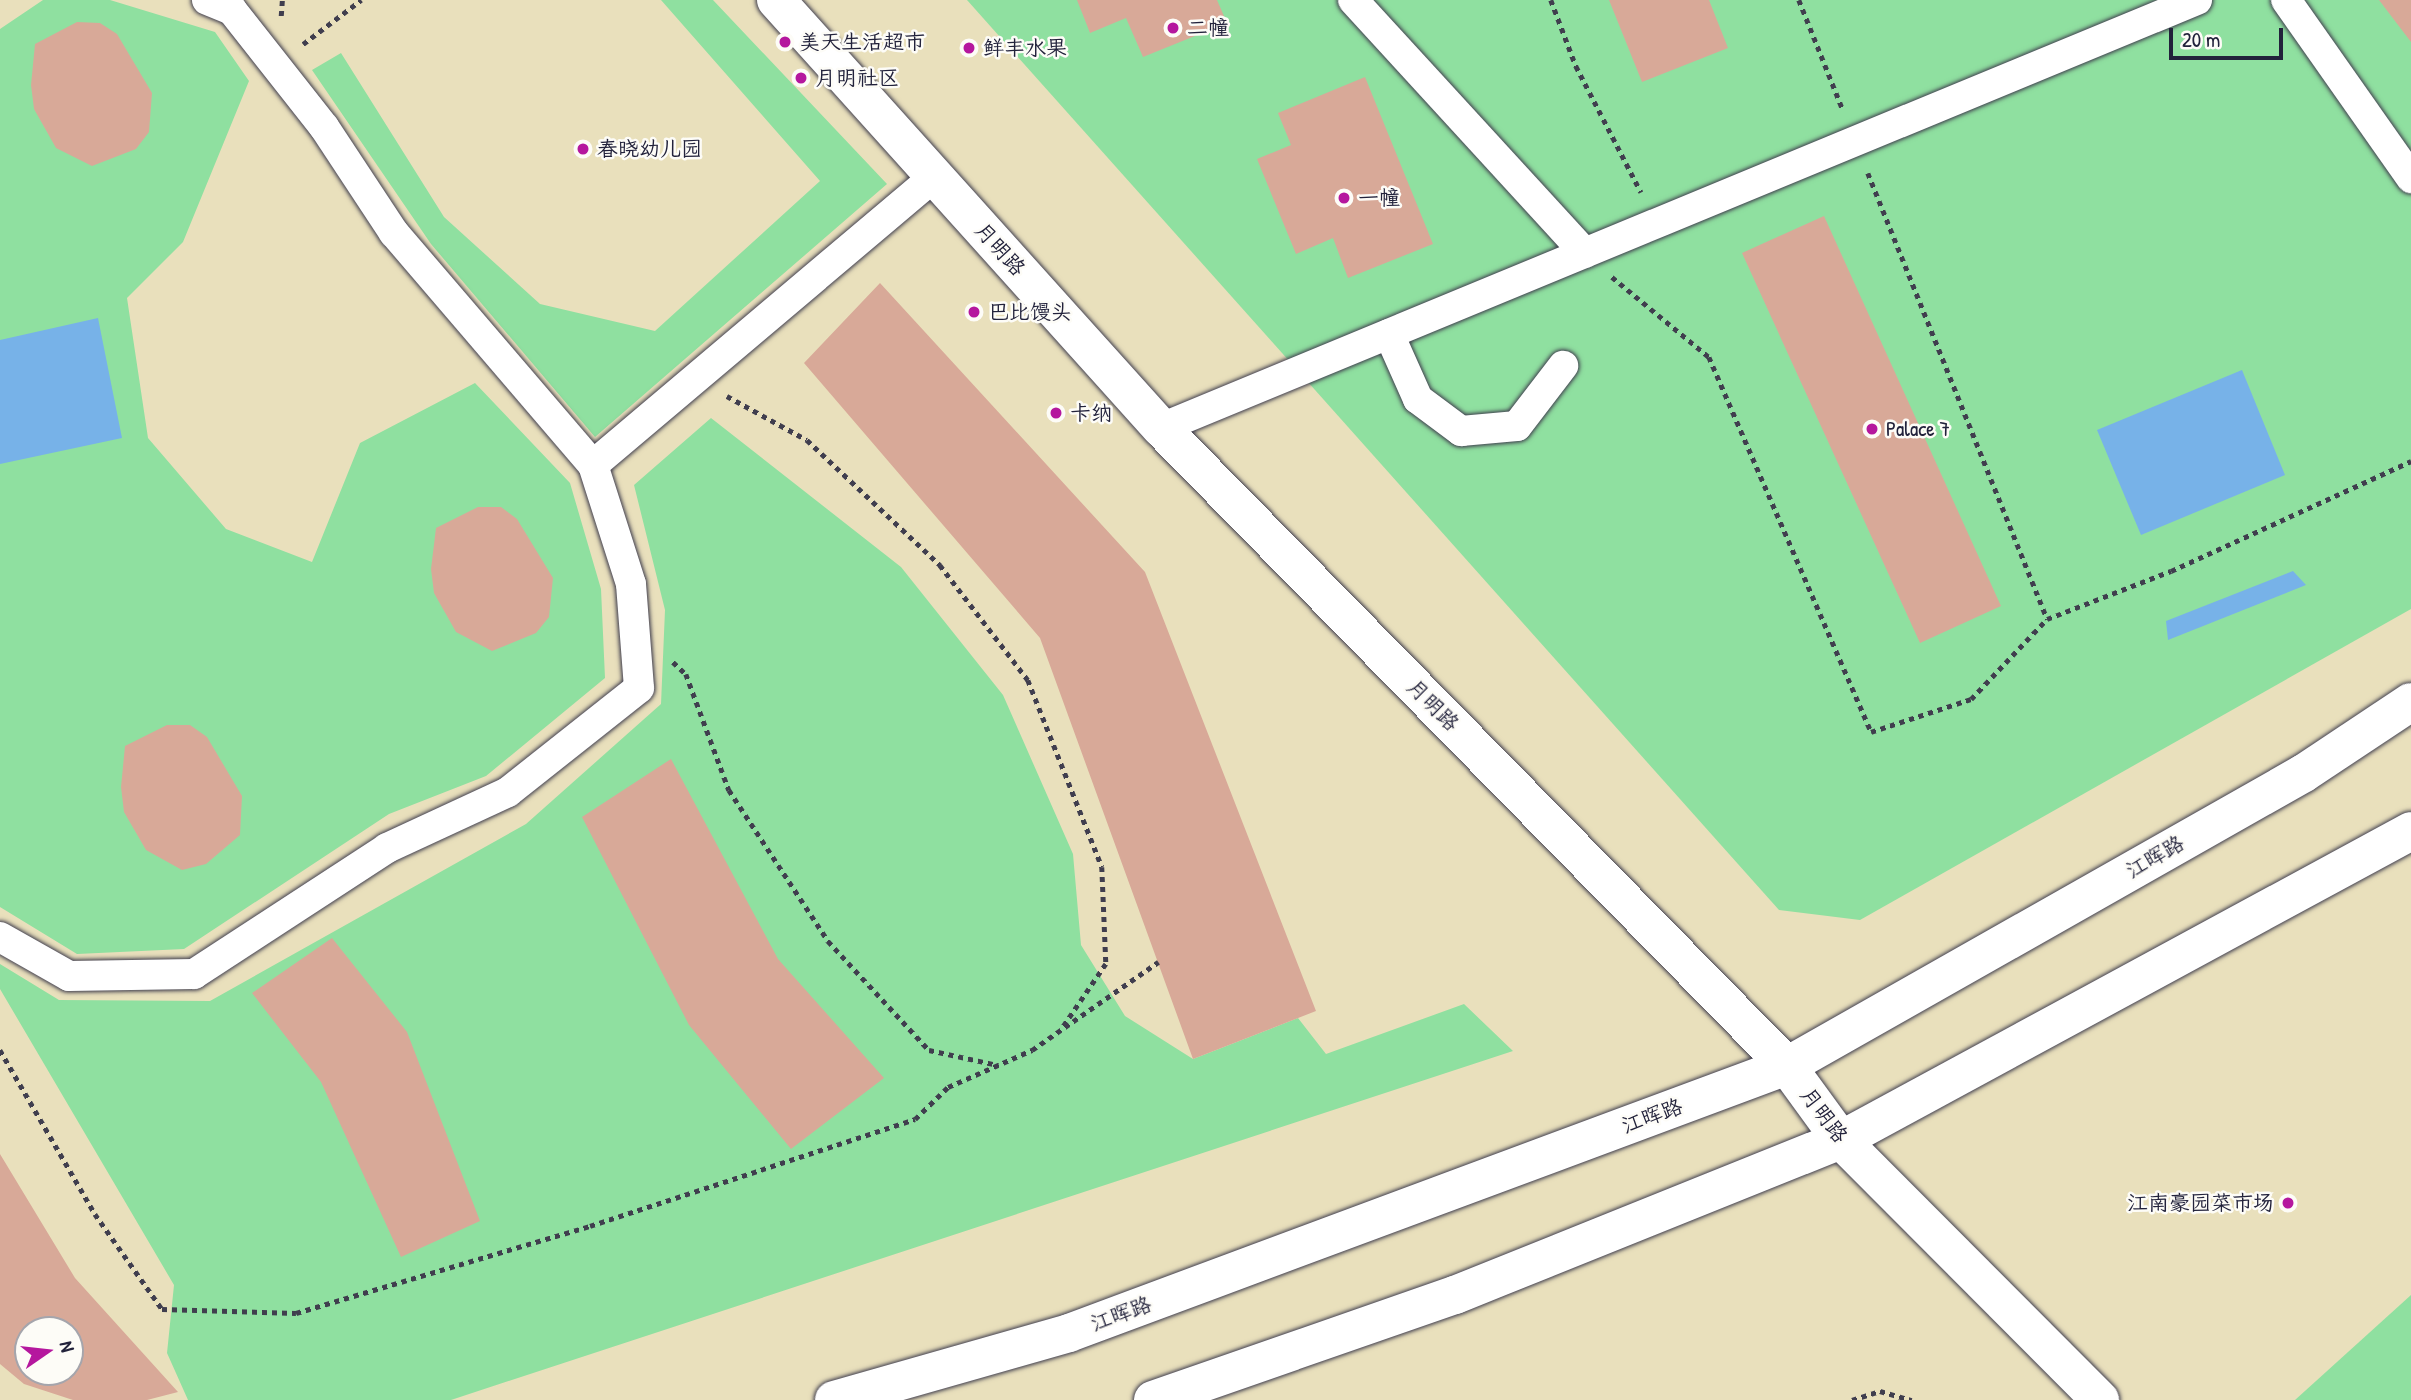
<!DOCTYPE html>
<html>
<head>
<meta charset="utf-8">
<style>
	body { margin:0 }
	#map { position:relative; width:2411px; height:1400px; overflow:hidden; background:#e9e0bc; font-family:"Patrick Hand","LXGW WenKai TC",sans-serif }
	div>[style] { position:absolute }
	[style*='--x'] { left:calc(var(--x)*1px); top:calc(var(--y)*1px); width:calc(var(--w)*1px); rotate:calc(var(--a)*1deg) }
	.green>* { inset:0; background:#8fe0a0 }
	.water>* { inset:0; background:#77b2e8 }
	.building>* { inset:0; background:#d8a998 }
	.path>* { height:4.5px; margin-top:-2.25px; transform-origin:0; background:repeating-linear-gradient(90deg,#403e4e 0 5px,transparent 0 10px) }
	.roads { filter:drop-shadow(0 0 2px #403e4e) drop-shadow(0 0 2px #403e4e) }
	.minor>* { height:30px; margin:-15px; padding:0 15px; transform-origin:15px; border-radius:15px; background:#fff }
	.tertiary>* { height:38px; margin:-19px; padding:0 19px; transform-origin:19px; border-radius:19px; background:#fff }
	.primary>* { height:38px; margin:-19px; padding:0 19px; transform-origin:19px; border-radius:19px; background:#fff }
	.dots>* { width:19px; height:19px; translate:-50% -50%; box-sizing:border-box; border:4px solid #fdfcf7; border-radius:50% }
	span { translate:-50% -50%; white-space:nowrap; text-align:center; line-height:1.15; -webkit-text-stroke:5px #fdfcf7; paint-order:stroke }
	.poi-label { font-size:21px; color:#22223b }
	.left { translate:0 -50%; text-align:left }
	.right { translate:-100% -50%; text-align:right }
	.street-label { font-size:21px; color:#22223b }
	.north { position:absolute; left:14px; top:1316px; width:70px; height:70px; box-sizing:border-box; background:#fdfcf7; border:2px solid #a5a5ac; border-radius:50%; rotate:76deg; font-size:19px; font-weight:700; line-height:28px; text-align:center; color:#22223b }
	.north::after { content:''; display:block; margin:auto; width:24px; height:32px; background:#b5179e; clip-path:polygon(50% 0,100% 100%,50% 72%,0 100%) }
	.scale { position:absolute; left:2169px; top:28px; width:114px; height:32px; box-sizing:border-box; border:4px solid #22223b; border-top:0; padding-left:9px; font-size:21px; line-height:24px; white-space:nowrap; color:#22223b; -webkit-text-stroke:5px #fdfcf7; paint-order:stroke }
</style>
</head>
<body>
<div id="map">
	<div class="green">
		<div style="clip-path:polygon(43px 0,110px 0,215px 32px,249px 81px,183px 242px,127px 298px,148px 438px,226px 529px,312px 562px,360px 443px,475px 383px,570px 483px,601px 589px,605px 678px,486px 776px,389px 814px,184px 949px,77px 954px,0 907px,0 29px)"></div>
		<div style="clip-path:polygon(661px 0,713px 0,887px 184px,595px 437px,431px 244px,312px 70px,341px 53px,444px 217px,540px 304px,655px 331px,820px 181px)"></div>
		<div style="clip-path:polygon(967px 0,2411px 0,2411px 609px,1860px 920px,1779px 910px)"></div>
		<div style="clip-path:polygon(711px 418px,901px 567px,1003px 695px,1073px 854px,1081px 945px,1125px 1016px,1193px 1059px,1298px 1018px,1326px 1054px,1464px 1004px,1513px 1051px,451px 1400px,188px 1400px,167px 1353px,174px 1285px,0 989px,0 964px,59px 1000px,210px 1001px,526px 824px,661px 704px,665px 610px,634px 485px)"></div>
		<div style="clip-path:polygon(2411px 1295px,2411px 1400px,2295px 1400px)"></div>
	</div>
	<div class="water">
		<div style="clip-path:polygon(98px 318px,122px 438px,0 464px,0 340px)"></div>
		<div style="clip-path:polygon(2242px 370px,2285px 475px,2141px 535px,2097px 430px)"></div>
		<div style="clip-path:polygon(2293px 571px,2306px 585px,2168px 640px,2166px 621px)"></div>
	</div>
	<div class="building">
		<div style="clip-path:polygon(1077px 0,1217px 0,1227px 23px,1143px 57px,1126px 18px,1090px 33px)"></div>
		<div style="clip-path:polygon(1609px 0,1709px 0,1728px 48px,1642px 82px)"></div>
		<div style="clip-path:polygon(2379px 0,2411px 0,2411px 42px)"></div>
		<div style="clip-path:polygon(77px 22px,100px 23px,117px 34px,152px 93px,149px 132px,136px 149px,92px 166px,56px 148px,34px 109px,31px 85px,35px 44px)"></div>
		<div style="clip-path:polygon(1365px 77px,1433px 244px,1348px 278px,1333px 238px,1296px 254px,1257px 159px,1291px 145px,1278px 113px)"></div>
		<div style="clip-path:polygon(1824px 216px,2001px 606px,1920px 643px,1742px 253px)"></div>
		<div style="clip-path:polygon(880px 283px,1145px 572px,1316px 1011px,1193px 1059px,1040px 638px,804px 363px)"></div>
		<div style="clip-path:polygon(478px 507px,501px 507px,517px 519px,553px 578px,549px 617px,536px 633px,492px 651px,456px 632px,434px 593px,431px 569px,436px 528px)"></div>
		<div style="clip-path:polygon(167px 725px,190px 725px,207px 737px,242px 796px,240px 835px,206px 864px,182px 870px,146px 850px,124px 812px,121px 787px,125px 746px)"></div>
		<div style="clip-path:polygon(671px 759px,778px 959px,884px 1078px,791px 1149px,689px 1025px,582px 817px)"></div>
		<div style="clip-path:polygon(332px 938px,407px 1032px,480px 1221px,401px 1257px,321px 1082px,252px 993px)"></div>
		<div style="clip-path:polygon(evenodd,0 1154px,75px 1278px,178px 1392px,147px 1400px,73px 1400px,24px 1384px,0 1364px,0 1154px,28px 1330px,70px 1330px,70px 1372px,28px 1372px,28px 1330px)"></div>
	</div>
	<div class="path">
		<div style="--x:1551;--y:0;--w:71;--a:69.3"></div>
		<div style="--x:1576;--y:66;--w:142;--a:62.7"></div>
		<div style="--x:1799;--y:0;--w:118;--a:68.2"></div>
		<div style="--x:281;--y:16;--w:16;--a:-86"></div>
		<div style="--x:303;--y:44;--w:73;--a:-37.2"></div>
		<div style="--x:1868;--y:173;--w:481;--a:68.1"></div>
		<div style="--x:1612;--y:277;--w:126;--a:39.5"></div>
		<div style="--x:1709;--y:357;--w:408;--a:66.6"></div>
		<div style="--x:1871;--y:732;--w:105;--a:-18.3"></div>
		<div style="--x:1971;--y:699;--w:110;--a:-46.5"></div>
		<div style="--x:2047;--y:619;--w:133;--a:-21.2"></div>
		<div style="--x:2171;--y:571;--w:264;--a:-24.6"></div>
		<div style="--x:727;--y:396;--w:91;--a:28.8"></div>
		<div style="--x:807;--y:440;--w:183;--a:43.2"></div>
		<div style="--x:940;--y:565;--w:145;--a:52.6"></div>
		<div style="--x:1028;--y:680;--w:201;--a:68.4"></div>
		<div style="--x:1102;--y:867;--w:97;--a:87.6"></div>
		<div style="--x:1106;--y:964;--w:76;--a:124.3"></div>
		<div style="--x:673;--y:662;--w:18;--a:43"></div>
		<div style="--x:686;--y:674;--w:124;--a:69.7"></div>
		<div style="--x:729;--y:790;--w:181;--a:56.7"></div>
		<div style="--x:828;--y:941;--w:149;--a:47.2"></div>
		<div style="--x:929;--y:1050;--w:71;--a:12.3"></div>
		<div style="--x:0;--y:1050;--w:190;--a:59.9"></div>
		<div style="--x:95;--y:1214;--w:116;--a:54.8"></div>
		<div style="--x:162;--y:1309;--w:134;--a:1.7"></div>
		<div style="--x:296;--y:1313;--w:307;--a:-16.5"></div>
		<div style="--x:590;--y:1226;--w:342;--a:-18.2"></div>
		<div style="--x:915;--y:1119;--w:46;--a:-44.1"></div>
		<div style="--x:948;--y:1087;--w:92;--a:-23.8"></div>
		<div style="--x:1032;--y:1050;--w:154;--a:-34.9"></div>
		<div style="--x:1852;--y:1400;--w:29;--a:-18"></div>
		<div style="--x:1880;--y:1391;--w:33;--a:16"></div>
	</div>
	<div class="roads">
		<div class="minor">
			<div style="--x:1353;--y:0;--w:343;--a:47.5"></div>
			<div style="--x:2286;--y:0;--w:218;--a:54.9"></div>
			<div style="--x:1389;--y:334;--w:71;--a:66"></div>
			<div style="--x:1418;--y:399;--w:54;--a:36.7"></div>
			<div style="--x:1461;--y:431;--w:56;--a:-5.1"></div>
			<div style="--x:1517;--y:426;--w:76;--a:-52.5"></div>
			<div style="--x:1161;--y:428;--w:1121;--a:-22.45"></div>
			<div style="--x:593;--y:465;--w:448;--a:-40.2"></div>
			<div style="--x:0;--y:937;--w:79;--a:29.5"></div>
			<div style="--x:69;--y:976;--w:125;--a:-0.9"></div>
			<div style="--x:194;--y:974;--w:230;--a:-33.1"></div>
			<div style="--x:387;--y:848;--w:133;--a:-24.8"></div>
			<div style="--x:508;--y:792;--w:167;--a:-38.4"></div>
			<div style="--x:639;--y:688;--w:104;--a:-94.4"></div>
			<div style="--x:631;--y:584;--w:125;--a:-107.7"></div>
			<div style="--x:593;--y:465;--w:306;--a:-130.6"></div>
			<div style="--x:394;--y:233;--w:127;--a:-123.4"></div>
			<div style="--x:324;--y:127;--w:149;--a:-128.2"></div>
			<div style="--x:232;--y:10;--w:27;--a:-158"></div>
		</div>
		<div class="tertiary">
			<div style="--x:776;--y:0;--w:576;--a:48.03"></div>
			<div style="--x:1161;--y:428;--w:894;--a:45.54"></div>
			<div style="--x:1787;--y:1066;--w:92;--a:53.9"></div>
			<div style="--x:1841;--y:1140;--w:367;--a:45.1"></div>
		</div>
		<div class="primary">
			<div style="--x:834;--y:1400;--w:244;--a:-15.9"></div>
			<div style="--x:1069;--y:1333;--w:766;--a:-20.4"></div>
			<div style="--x:1787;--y:1066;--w:594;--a:-29.54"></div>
			<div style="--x:2304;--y:773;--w:128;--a:-33.6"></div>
			<div style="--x:1153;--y:1400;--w:320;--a:-19.2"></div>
			<div style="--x:1455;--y:1295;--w:416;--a:-21.9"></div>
			<div style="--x:1841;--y:1140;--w:648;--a:-28.46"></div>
		</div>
	</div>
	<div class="dots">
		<div style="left:1173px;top:28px;background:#b5179e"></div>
		<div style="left:785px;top:42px;background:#b5179e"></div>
		<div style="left:969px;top:48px;background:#b5179e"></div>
		<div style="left:801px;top:78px;background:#b5179e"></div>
		<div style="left:583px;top:149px;background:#b5179e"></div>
		<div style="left:1344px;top:198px;background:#b5179e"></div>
		<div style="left:974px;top:312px;background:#b5179e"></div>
		<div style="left:1056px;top:413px;background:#b5179e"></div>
		<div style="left:1872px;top:429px;background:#b5179e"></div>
		<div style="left:2288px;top:1203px;background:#b5179e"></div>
	</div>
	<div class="poi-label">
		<span class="left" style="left:1187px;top:28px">二幢</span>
		<span class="left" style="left:799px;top:42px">美天生活超市</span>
		<span class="left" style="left:983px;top:48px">鲜丰水果</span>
		<span class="left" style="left:815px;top:78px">月明社区</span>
		<span class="left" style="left:597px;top:149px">春晓幼儿园</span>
		<span class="left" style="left:1358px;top:198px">一幢</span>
		<span class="left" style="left:988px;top:312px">巴比馒头</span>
		<span class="left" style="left:1070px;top:413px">卡纳</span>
		<span class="left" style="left:1886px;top:429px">Palace 7</span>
		<span class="right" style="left:2274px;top:1203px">江南豪园菜市场</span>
	</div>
	<div class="street-label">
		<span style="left:1000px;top:249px;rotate:48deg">月明路</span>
		<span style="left:1433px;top:705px;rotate:45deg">月明路</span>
		<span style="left:2155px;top:857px;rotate:-30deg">江晖路</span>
		<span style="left:1824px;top:1115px;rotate:53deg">月明路</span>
		<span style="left:1652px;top:1116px;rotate:-20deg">江晖路</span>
		<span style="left:1121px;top:1314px;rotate:-20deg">江晖路</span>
	</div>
	<div class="north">N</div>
	<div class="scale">20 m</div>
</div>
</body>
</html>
